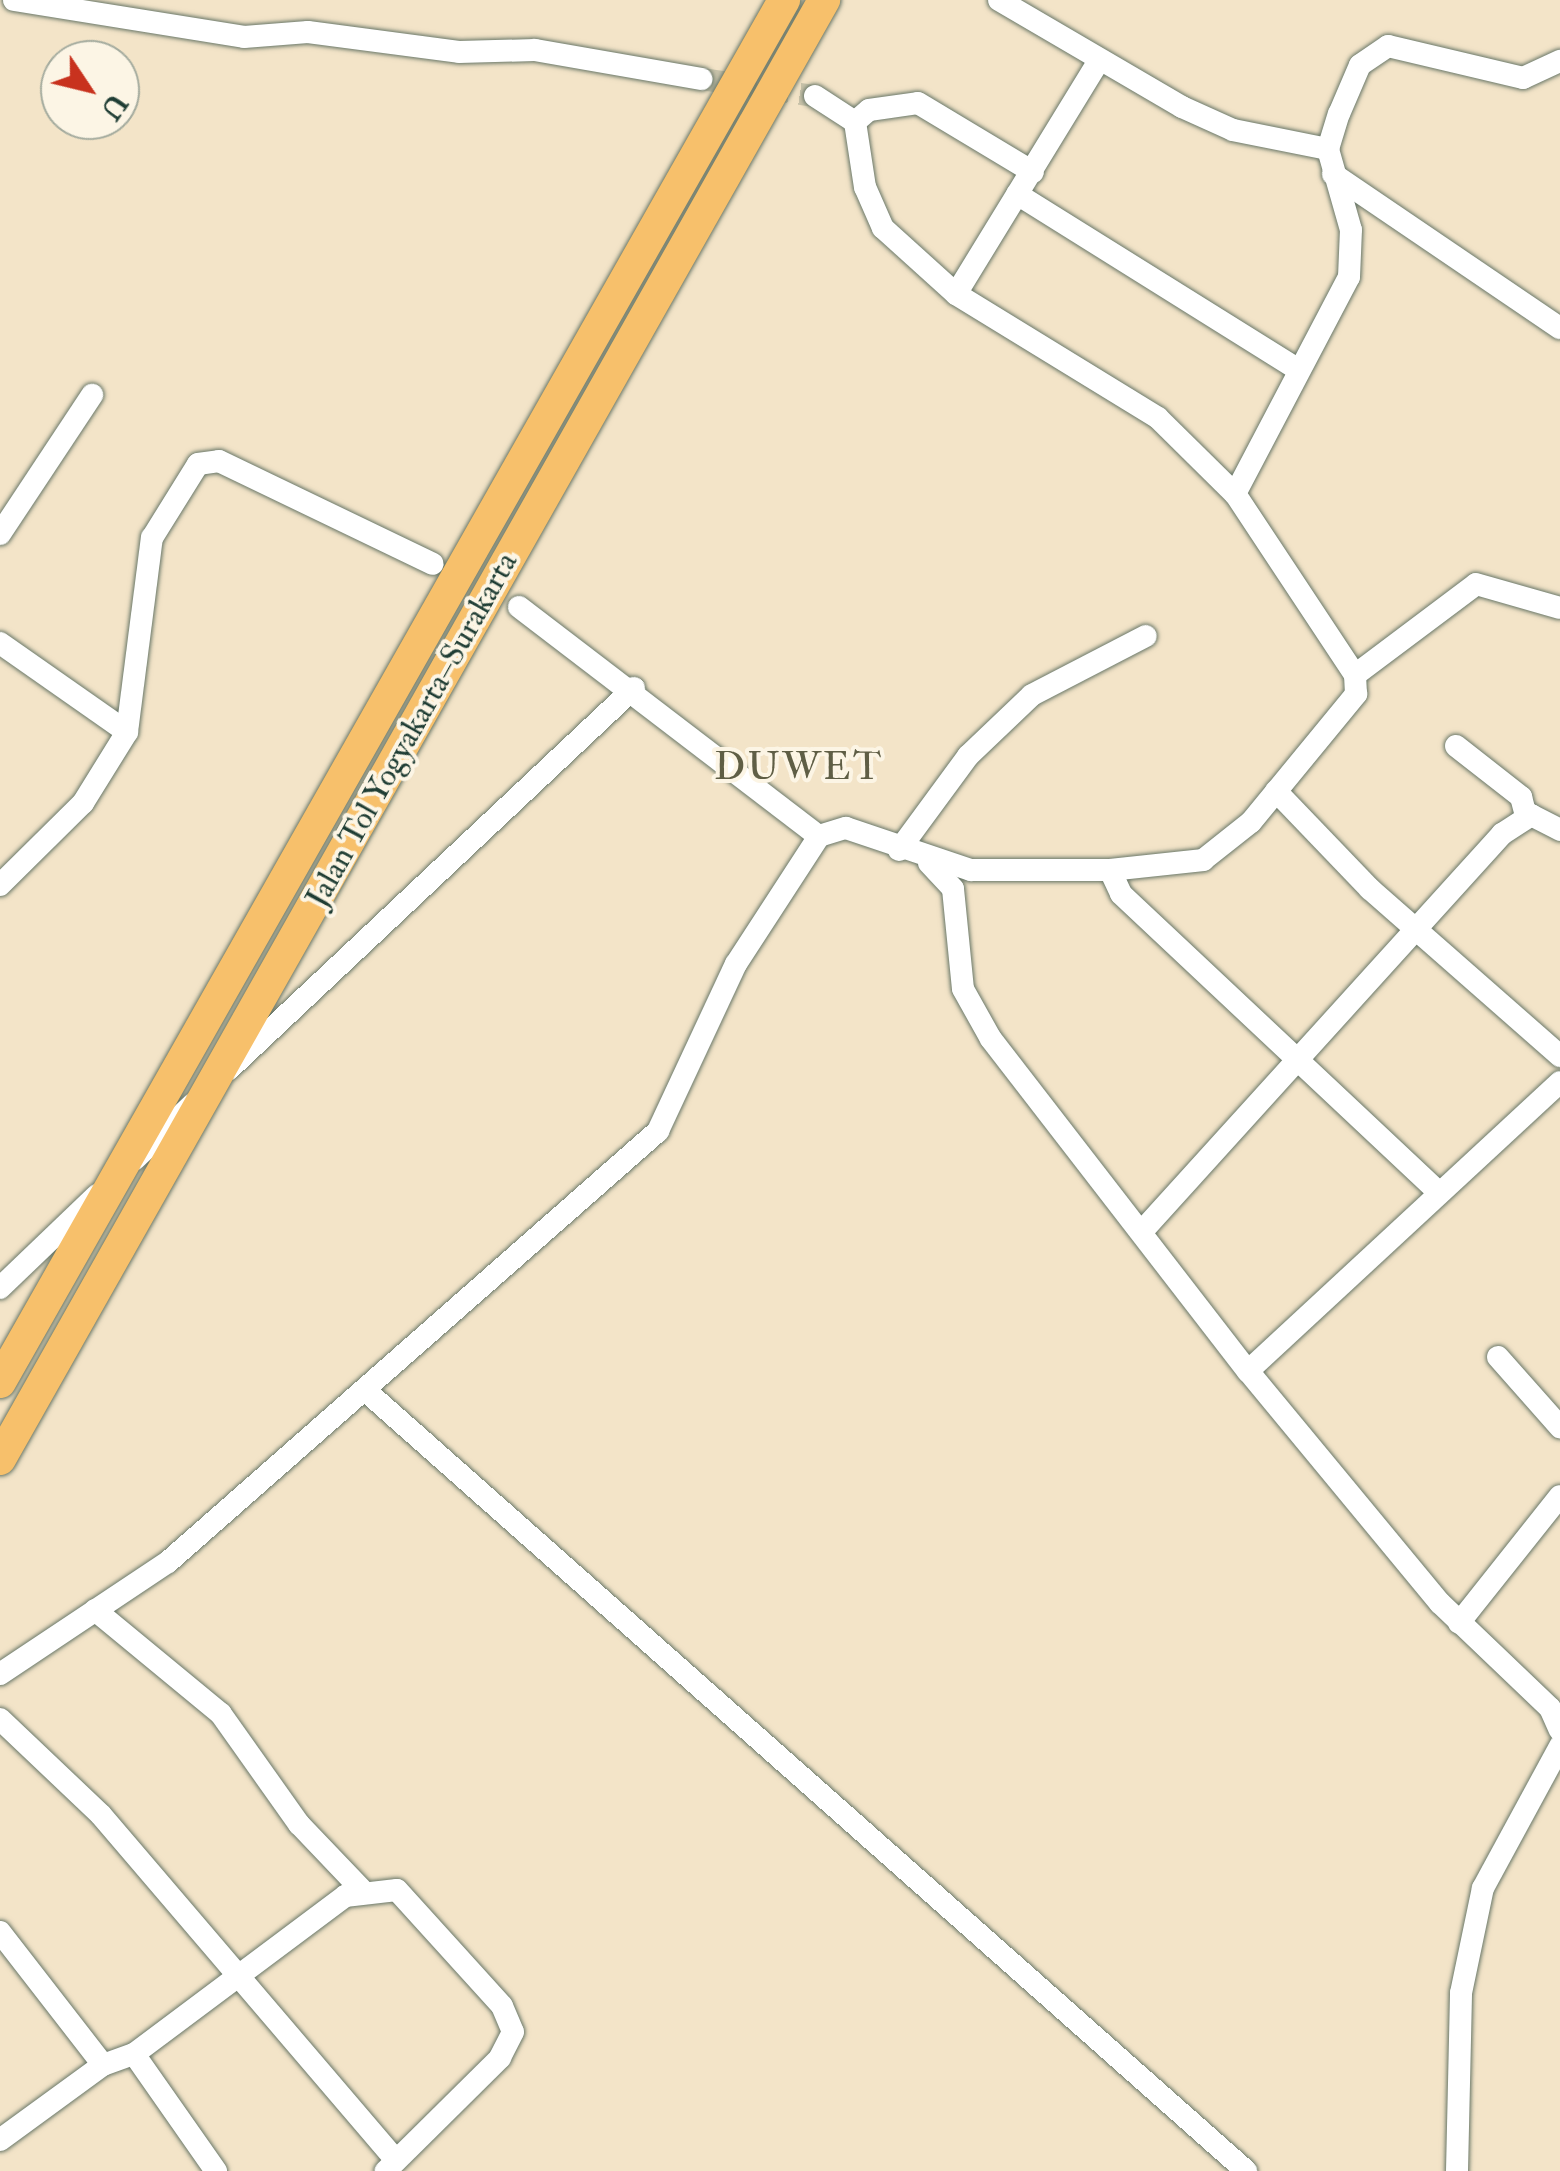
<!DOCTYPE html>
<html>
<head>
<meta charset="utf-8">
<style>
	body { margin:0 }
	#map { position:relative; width:1560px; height:2171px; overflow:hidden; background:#f3e4c8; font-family:"IM FELL Double Pica",serif }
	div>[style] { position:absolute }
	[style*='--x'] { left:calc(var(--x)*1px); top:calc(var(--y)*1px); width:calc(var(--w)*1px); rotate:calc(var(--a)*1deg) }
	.minor-tunnel>* { height:22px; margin-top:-11px; transform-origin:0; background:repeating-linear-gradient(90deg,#c9c3aa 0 22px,transparent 0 33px) }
	.roads { filter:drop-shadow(0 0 2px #697768) drop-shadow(0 0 2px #697768) }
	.minor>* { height:22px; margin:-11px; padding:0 11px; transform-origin:11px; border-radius:11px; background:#fff }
	.highway>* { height:32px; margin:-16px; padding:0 16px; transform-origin:16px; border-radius:16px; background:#f7c06b }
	span { translate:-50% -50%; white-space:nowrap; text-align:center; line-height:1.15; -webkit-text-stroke:8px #fcf5e5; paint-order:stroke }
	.street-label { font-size:32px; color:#1f3d34 }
	.quarter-label { font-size:38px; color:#5f5e45; letter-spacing:2.5px }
	.north { position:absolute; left:40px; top:40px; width:100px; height:100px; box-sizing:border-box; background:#fcf5e5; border:2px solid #a4ab9e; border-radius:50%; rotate:125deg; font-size:28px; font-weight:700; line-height:40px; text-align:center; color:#1f3d34 }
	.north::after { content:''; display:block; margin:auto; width:35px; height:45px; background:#c8321e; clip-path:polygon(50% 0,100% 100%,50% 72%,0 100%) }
</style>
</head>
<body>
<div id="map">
	<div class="minor-tunnel">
		<div style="--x:702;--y:79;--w:114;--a:8.6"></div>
	</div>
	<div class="roads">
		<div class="minor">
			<div style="--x:14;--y:0;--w:233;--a:9.1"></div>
			<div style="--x:244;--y:37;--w:64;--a:-4.5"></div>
			<div style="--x:308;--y:32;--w:152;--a:7.5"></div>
			<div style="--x:459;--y:52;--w:76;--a:-1.5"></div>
			<div style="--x:535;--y:50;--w:169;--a:9.9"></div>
			<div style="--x:999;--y:0;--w:212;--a:30.3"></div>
			<div style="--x:1182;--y:107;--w:56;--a:24.3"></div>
			<div style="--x:1233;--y:130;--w:97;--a:11.3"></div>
			<div style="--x:815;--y:96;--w:48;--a:33"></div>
			<div style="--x:855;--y:122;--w:66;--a:81.3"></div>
			<div style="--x:865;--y:187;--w:45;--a:66.3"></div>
			<div style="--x:883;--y:228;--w:98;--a:42.1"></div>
			<div style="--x:956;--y:294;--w:237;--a:31.5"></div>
			<div style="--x:1158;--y:418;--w:108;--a:44.6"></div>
			<div style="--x:855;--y:122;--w:18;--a:-41"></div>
			<div style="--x:869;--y:110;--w:49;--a:-8.1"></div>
			<div style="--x:918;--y:103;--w:134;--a:31"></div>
			<div style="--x:1333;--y:174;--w:274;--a:34.2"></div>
			<div style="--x:1017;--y:194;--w:332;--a:32"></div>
			<div style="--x:956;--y:294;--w:272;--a:-58.5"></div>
			<div style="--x:0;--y:534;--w:167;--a:-56.5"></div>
			<div style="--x:519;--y:607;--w:377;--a:37.4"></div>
			<div style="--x:0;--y:643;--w:155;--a:35"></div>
			<div style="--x:1355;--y:675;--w:151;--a:-36.9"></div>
			<div style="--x:1476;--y:584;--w:87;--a:15.9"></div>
			<div style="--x:1456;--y:746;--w:83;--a:38.1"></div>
			<div style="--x:1521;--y:797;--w:20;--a:75"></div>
			<div style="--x:1276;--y:791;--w:136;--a:46.2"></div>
			<div style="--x:1370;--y:889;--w:253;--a:41.3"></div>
			<div style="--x:899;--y:850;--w:117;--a:-53.7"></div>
			<div style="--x:968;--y:756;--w:88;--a:-43.6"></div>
			<div style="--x:1032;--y:695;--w:128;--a:-27.4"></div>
			<div style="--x:929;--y:863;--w:35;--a:47"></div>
			<div style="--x:953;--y:889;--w:100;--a:84.3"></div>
			<div style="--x:963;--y:989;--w:57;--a:60.8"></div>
			<div style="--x:991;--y:1039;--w:420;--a:52.3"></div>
			<div style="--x:1248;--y:1371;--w:301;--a:50.4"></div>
			<div style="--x:1440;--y:1603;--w:152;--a:43.7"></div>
			<div style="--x:1550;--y:1708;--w:24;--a:66"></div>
			<div style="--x:1110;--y:870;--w:26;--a:65"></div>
			<div style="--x:1121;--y:894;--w:435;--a:43.2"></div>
			<div style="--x:0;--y:885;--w:117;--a:-44.7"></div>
			<div style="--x:83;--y:803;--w:84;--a:-58.2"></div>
			<div style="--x:127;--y:732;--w:196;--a:-82.7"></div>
			<div style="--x:152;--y:538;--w:87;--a:-58.1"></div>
			<div style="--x:198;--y:464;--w:21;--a:-8"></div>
			<div style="--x:219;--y:461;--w:237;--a:25.7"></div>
			<div style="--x:229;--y:1069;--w:556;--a:-43.25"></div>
			<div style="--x:135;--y:1159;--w:79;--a:-43.5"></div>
			<div style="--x:1145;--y:1228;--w:532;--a:-47.82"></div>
			<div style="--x:1502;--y:834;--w:35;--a:-33"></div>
			<div style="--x:1531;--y:815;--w:33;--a:27"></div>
			<div style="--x:0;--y:1288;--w:134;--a:-43.8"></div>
			<div style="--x:1498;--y:1357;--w:94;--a:48.5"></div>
			<div style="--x:1248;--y:1371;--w:425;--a:-42.8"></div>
			<div style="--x:366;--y:1391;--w:1176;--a:41.55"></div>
			<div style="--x:95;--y:1610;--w:163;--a:39.5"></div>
			<div style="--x:221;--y:1714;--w:135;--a:54.7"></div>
			<div style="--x:299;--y:1824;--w:91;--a:46.3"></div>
			<div style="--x:1459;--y:1623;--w:162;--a:-51.5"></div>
			<div style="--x:0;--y:1674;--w:202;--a:-33.7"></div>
			<div style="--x:168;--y:1562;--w:653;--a:-41.33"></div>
			<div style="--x:658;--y:1131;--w:184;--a:-65"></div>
			<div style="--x:736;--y:964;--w:153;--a:-57"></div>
			<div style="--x:819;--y:836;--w:28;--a:-17"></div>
			<div style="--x:846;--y:828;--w:132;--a:18.6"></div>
			<div style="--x:971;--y:870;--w:139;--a:0"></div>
			<div style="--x:1110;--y:870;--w:94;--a:-6.1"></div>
			<div style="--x:1203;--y:860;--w:61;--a:-38.4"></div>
			<div style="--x:1251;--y:822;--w:166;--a:-50.6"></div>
			<div style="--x:1356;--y:694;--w:19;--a:-93"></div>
			<div style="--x:1355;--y:675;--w:217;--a:-123.5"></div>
			<div style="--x:1235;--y:494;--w:245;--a:-62.3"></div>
			<div style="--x:1349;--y:277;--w:47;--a:-87.6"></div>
			<div style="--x:1351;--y:230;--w:84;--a:-105.9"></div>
			<div style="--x:1328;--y:149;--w:37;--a:-73"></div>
			<div style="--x:1339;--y:114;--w:53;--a:-66.8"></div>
			<div style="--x:1360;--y:65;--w:34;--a:-34"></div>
			<div style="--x:1388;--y:46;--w:139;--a:13.3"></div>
			<div style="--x:1523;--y:78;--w:41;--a:-24.7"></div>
			<div style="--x:0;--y:1719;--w:139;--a:43.5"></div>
			<div style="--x:101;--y:1815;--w:453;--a:49.5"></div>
			<div style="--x:0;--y:1932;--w:168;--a:52.2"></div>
			<div style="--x:103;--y:2065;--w:33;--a:-20"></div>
			<div style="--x:134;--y:2054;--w:143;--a:55"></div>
			<div style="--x:134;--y:2054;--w:264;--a:-36.8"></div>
			<div style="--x:345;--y:1896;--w:52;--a:-6.6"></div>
			<div style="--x:397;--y:1890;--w:156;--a:47.8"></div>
			<div style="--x:502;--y:2006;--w:28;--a:67"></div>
			<div style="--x:513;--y:2032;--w:29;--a:117"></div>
			<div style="--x:500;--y:2058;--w:161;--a:135.3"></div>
			<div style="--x:0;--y:2140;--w:127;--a:-36.1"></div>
			<div style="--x:1457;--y:2171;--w:178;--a:-88.7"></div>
			<div style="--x:1461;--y:1993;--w:107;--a:-78.2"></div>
			<div style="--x:1483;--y:1888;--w:162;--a:-61.5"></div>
		</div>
		<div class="highway">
			<div style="--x:0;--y:1382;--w:1589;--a:-60.43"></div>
			<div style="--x:0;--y:1459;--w:1676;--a:-60.54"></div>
		</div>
	</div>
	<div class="street-label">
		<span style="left:412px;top:730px;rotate:-61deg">Jalan Tol Yogyakarta–Surakarta</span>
	</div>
	<div class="quarter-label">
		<span style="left:799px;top:768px">DUWET</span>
	</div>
	<div class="north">U</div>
</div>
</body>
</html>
